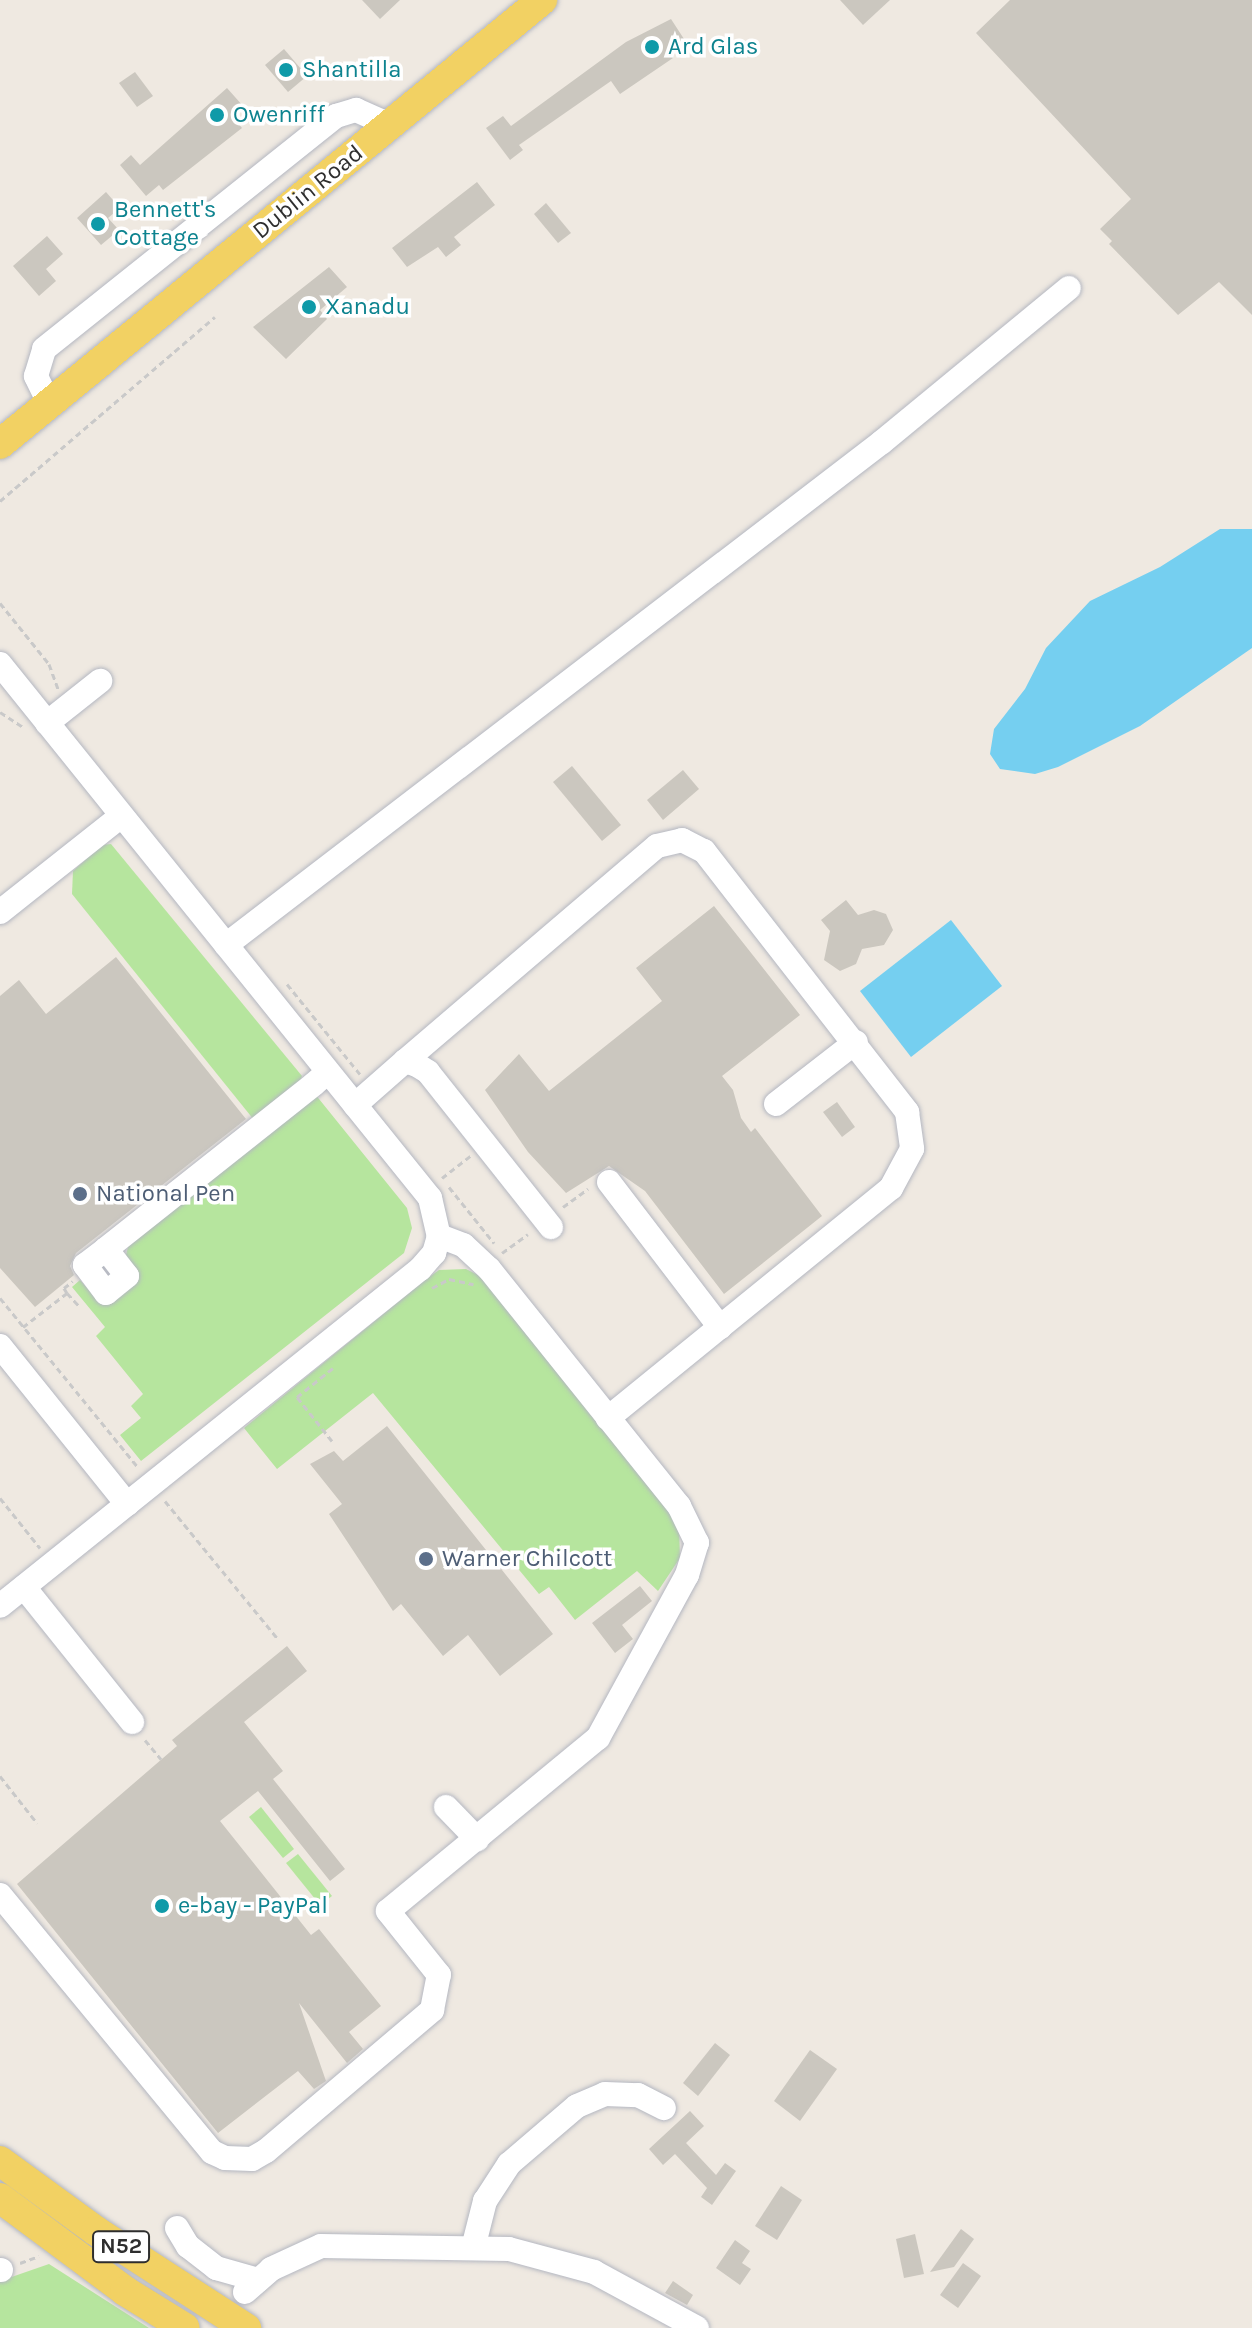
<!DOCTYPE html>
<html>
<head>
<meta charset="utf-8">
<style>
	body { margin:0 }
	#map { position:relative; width:1252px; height:2328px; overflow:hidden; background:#efe9e1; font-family:Karla,sans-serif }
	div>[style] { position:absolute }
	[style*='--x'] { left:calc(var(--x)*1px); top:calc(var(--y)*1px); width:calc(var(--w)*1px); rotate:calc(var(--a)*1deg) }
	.green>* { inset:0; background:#b6e59e }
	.water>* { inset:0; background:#75cff0 }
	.building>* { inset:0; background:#cbc7bf }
	.path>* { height:3px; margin-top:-1.5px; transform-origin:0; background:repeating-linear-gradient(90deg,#c9c9c9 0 6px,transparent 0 10px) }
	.roads { filter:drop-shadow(0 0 2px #b4b7c1) drop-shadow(0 0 2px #b4b7c1) }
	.minor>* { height:24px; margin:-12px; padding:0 12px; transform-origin:12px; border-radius:12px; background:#fff }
	.major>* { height:30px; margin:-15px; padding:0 15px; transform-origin:15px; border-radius:15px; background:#f2d163 }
	.dots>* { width:22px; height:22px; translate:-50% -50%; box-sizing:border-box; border:4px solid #fff; border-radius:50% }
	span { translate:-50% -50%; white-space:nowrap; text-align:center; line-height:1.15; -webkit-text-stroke:7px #fff; paint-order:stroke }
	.shield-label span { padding:2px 6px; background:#fff; border:2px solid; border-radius:6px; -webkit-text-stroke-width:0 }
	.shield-label { font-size:22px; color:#2e2e2e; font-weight:700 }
	.culture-label { font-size:24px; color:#0d838f }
	.left { translate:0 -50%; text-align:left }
	.street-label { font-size:24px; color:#2e2e2e }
	.service-label { font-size:24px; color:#4e5e75 }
</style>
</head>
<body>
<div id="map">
	<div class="green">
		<div style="clip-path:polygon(111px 844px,302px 1076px,298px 1086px,254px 1120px,72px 894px,73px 871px,102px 845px)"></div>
		<div style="clip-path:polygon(315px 1094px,407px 1208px,412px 1228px,404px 1253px,141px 1461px,120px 1435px,141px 1418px,131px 1406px,143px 1394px,96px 1336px,105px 1327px,72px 1287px,80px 1280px,102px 1305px,138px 1276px,125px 1259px,129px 1243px)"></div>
		<div style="clip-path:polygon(466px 1269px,480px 1276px,679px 1525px,680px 1558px,658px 1591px,637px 1571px,575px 1620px,549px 1587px,539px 1594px,373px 1393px,277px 1469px,244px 1428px,425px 1280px,439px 1270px)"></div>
		<div style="clip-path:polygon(261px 1807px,294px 1849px,283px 1858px,249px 1817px)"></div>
		<div style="clip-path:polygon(298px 1854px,332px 1896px,320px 1905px,286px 1863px)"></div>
		<div style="clip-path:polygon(49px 2264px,149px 2328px,0 2328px,0 2281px)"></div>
	</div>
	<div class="water">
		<div style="clip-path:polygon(1220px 529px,1252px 529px,1252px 648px,1140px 726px,1058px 767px,1035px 774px,1000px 769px,990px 754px,994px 729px,1025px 689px,1046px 648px,1090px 601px,1160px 567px)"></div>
		<div style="clip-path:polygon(951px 920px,1002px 986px,911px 1057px,860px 991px)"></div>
	</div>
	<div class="building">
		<div style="clip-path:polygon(362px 0,400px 0,380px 19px)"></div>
		<div style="clip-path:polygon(840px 0,890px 0,863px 25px)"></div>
		<div style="clip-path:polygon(1010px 0,1252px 0,1252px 315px,1219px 282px,1178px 315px,1109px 244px,1112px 241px,1100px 229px,1131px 199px,976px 33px)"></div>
		<div style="clip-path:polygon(671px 19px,684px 39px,668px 49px,673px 58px,620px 94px,611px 81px,519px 145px,523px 150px,510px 160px,486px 128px,503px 116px,511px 126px,626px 42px)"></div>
		<div style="clip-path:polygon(284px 49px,307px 76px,288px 92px,265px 65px)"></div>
		<div style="clip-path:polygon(135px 72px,153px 96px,137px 107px,119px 83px)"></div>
		<div style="clip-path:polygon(227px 88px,243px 106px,232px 116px,242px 128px,163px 190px,159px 185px,146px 196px,120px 165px,131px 155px,140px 165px)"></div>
		<div style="clip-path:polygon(477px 182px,495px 205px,454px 237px,461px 245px,446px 257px,438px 247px,407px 267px,392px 248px)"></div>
		<div style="clip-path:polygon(106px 192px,120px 208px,108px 218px,119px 230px,101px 245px,77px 218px)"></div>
		<div style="clip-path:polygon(546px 203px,571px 233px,558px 243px,534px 214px)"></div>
		<div style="clip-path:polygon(47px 236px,63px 254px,46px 269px,56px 281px,39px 296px,13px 266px)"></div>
		<div style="clip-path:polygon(329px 267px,347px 287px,320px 310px,327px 319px,286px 359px,253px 327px)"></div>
		<div style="clip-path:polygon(572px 766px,621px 825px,602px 841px,553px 782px)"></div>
		<div style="clip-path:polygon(683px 770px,699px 789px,663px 820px,647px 800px)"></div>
		<div style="clip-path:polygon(846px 900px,858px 915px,874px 910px,886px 914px,893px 930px,884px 945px,862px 949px,856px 964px,840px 971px,824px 960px,830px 931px,821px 920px)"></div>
		<div style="clip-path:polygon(714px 906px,800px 1015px,722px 1076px,733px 1090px,741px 1118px,751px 1132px,755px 1128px,822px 1216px,724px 1294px,645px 1191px,609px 1166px,566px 1193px,528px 1152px,485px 1090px,519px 1054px,549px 1091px,662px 1001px,636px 968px)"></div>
		<div style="clip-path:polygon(116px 957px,246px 1119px,76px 1253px,70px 1266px,74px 1275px,35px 1307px,0 1268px,0 996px,19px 980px,46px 1014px)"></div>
		<div style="clip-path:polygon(837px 1102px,855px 1127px,842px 1137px,823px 1112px)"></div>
		<div style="clip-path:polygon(387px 1426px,553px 1634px,500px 1676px,468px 1635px,443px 1656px,401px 1604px,393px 1611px,329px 1514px,342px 1504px,310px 1464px,334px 1451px,343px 1461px)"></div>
		<div style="clip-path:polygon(640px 1586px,652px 1601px,622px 1625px,633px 1639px,615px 1653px,592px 1623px)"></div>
		<div style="clip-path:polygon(287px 1646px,307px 1671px,244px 1722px,283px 1771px,273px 1779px,345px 1869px,330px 1881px,258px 1791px,220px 1821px,311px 1935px,319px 1929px,381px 2006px,349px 2032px,363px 2049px,347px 2063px,299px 2003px,326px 2081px,314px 2089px,298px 2071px,218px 2133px,17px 1884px,177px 1746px,172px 1740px)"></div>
		<div style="clip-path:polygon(715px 2043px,730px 2055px,698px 2096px,683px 2083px)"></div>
		<div style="clip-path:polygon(810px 2050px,837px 2069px,800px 2121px,774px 2101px)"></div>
		<div style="clip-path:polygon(690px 2111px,704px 2126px,686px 2143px,716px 2175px,725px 2163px,736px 2171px,712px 2205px,701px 2197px,707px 2188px,675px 2154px,663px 2165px,649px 2149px)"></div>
		<div style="clip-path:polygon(781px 2186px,802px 2200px,777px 2240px,755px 2226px)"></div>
		<div style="clip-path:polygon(961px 2229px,974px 2239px,954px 2267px,930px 2272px)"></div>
		<div style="clip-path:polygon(915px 2234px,924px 2274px,904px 2278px,896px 2239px)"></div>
		<div style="clip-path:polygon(735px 2240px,750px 2251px,742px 2263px,751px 2269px,740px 2285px,716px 2268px)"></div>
		<div style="clip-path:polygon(963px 2263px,981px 2276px,958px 2308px,940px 2295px)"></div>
		<div style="clip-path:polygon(673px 2281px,693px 2295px,687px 2305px,665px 2293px)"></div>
	</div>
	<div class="path">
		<div style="--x:0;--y:501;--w:283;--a:-40.6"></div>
		<div style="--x:0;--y:603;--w:78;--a:51.2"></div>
		<div style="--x:49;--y:664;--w:27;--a:70"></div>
		<div style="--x:0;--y:712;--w:27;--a:33"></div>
		<div style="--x:287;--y:984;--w:116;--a:51"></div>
		<div style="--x:442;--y:1178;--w:36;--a:-38"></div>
		<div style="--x:449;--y:1187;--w:72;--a:51.2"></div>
		<div style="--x:563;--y:1207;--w:31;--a:-36"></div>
		<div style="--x:502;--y:1253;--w:32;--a:-36"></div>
		<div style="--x:432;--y:1288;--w:19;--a:-28"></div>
		<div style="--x:449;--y:1279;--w:25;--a:12"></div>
		<div style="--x:67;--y:1293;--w:18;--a:47"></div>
		<div style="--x:0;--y:1298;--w:218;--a:50.8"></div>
		<div style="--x:23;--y:1327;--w:56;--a:-37.7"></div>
		<div style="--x:67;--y:1293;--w:6;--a:-121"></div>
		<div style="--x:64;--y:1288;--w:11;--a:-38"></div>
		<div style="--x:332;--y:1441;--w:56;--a:-128.5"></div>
		<div style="--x:297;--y:1397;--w:46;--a:-38.9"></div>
		<div style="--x:0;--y:1498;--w:64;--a:51.3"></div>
		<div style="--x:165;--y:1501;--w:177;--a:50.7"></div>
		<div style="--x:145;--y:1740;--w:25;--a:50"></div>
		<div style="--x:0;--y:1776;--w:60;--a:51.8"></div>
		<div style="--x:20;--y:2263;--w:20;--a:-20"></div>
	</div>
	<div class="roads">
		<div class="minor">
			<div style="--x:49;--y:403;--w:30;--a:-116"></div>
			<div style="--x:36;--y:376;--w:28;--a:-73"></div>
			<div style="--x:44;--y:349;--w:374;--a:-38.6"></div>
			<div style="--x:336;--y:116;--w:21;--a:-17"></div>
			<div style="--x:356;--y:110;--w:37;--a:24"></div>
			<div style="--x:0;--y:664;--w:686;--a:51.16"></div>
			<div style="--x:430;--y:1198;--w:39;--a:77"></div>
			<div style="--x:439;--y:1236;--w:18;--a:106"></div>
			<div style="--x:434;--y:1253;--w:21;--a:131"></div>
			<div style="--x:420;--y:1269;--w:538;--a:141.26"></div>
			<div style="--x:47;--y:723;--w:68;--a:-38.4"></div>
			<div style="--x:0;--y:912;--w:154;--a:-38.4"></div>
			<div style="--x:226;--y:945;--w:827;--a:-37.48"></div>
			<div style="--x:882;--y:442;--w:242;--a:-39.5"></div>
			<div style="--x:405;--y:1061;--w:331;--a:-40.5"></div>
			<div style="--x:657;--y:846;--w:26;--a:-13"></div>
			<div style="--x:682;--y:840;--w:25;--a:27"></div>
			<div style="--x:704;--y:851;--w:331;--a:52.1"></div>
			<div style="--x:907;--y:1112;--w:37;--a:82"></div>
			<div style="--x:912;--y:1149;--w:44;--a:118.3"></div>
			<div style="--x:891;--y:1188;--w:365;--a:140.9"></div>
			<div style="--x:776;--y:1104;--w:101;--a:-37.8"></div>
			<div style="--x:355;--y:1105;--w:67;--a:-41.3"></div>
			<div style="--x:405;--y:1061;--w:13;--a:18"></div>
			<div style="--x:417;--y:1065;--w:13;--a:32"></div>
			<div style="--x:428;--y:1072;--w:198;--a:51.6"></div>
			<div style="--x:609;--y:1182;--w:183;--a:52.6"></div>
			<div style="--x:106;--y:1249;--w:34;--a:52"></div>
			<div style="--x:127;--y:1276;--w:27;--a:141"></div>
			<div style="--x:106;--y:1293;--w:35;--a:-127"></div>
			<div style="--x:85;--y:1265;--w:26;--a:-37"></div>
			<div style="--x:106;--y:1249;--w:265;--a:-38.4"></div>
			<div style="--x:314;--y:1084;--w:18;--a:-41"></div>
			<div style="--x:0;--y:1346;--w:203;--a:51.2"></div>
			<div style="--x:24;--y:1587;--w:173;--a:51.3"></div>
			<div style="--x:446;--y:1807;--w:45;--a:45.9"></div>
			<div style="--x:0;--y:1895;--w:333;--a:50.5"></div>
			<div style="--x:212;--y:2152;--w:14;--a:25"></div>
			<div style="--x:225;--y:2158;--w:27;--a:2"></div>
			<div style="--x:252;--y:2159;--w:16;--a:-30"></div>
			<div style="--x:266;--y:2151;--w:218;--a:-40.3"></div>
			<div style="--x:432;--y:2010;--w:36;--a:-79"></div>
			<div style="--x:439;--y:1975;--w:82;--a:-128.6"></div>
			<div style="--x:388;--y:1911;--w:272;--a:-39.5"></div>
			<div style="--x:598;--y:1738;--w:186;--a:-61.4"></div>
			<div style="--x:687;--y:1575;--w:34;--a:-73"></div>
			<div style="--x:697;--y:1543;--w:41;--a:-115.9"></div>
			<div style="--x:679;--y:1506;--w:304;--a:-128.7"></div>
			<div style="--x:489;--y:1269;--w:35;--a:-137"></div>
			<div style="--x:463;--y:1245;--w:26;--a:-159"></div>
			<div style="--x:177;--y:2228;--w:21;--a:59"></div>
			<div style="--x:188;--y:2246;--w:36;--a:38"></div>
			<div style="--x:216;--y:2268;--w:44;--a:15.9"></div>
			<div style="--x:473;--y:2248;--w:49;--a:-75.7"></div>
			<div style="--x:485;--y:2201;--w:44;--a:-57"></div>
			<div style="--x:509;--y:2164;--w:89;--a:-40.5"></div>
			<div style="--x:577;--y:2106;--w:30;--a:-23"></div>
			<div style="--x:605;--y:2094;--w:33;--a:2"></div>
			<div style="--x:638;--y:2095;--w:29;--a:27"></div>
			<div style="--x:0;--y:2270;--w:1;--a:0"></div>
			<div style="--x:245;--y:2292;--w:35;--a:-41"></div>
			<div style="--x:271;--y:2269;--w:55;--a:-24.7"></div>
			<div style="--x:321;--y:2246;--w:188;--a:0.9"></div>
			<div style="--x:509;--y:2249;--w:88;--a:15.1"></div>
			<div style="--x:594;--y:2272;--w:117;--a:28.5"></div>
		</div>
		<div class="major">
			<div style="--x:0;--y:444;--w:701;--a:-39.32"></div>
			<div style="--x:0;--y:2161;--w:119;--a:36.1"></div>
			<div style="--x:96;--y:2231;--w:179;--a:32.9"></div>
			<div style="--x:0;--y:2198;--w:156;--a:36.6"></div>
			<div style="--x:125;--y:2291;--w:70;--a:31.7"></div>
		</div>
	</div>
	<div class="dots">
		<div style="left:652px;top:47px;background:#0f9aa8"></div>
		<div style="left:286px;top:70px;background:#0f9aa8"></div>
		<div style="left:217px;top:115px;background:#0f9aa8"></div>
		<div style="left:98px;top:224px;background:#0f9aa8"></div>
		<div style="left:309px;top:307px;background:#0f9aa8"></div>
		<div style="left:80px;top:1194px;background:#5c6f8a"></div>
		<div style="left:426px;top:1559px;background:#5c6f8a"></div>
		<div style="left:162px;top:1906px;background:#0f9aa8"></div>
	</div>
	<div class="shield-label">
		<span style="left:121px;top:2247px">N52</span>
	</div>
	<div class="culture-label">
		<span class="left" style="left:668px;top:47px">Ard Glas</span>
		<span class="left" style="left:302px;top:70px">Shantilla</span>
		<span class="left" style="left:233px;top:115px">Owenriff</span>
		<span class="left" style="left:114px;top:224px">Bennett's<br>Cottage</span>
		<span class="left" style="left:325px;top:307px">Xanadu</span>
		<span class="left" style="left:178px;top:1906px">e-bay - PayPal</span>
	</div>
	<div class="street-label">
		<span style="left:308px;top:192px;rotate:-39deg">Dublin Road</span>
	</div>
	<div class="service-label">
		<span class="left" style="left:96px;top:1194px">National Pen</span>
		<span class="left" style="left:442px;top:1559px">Warner Chilcott</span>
	</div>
</div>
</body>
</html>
